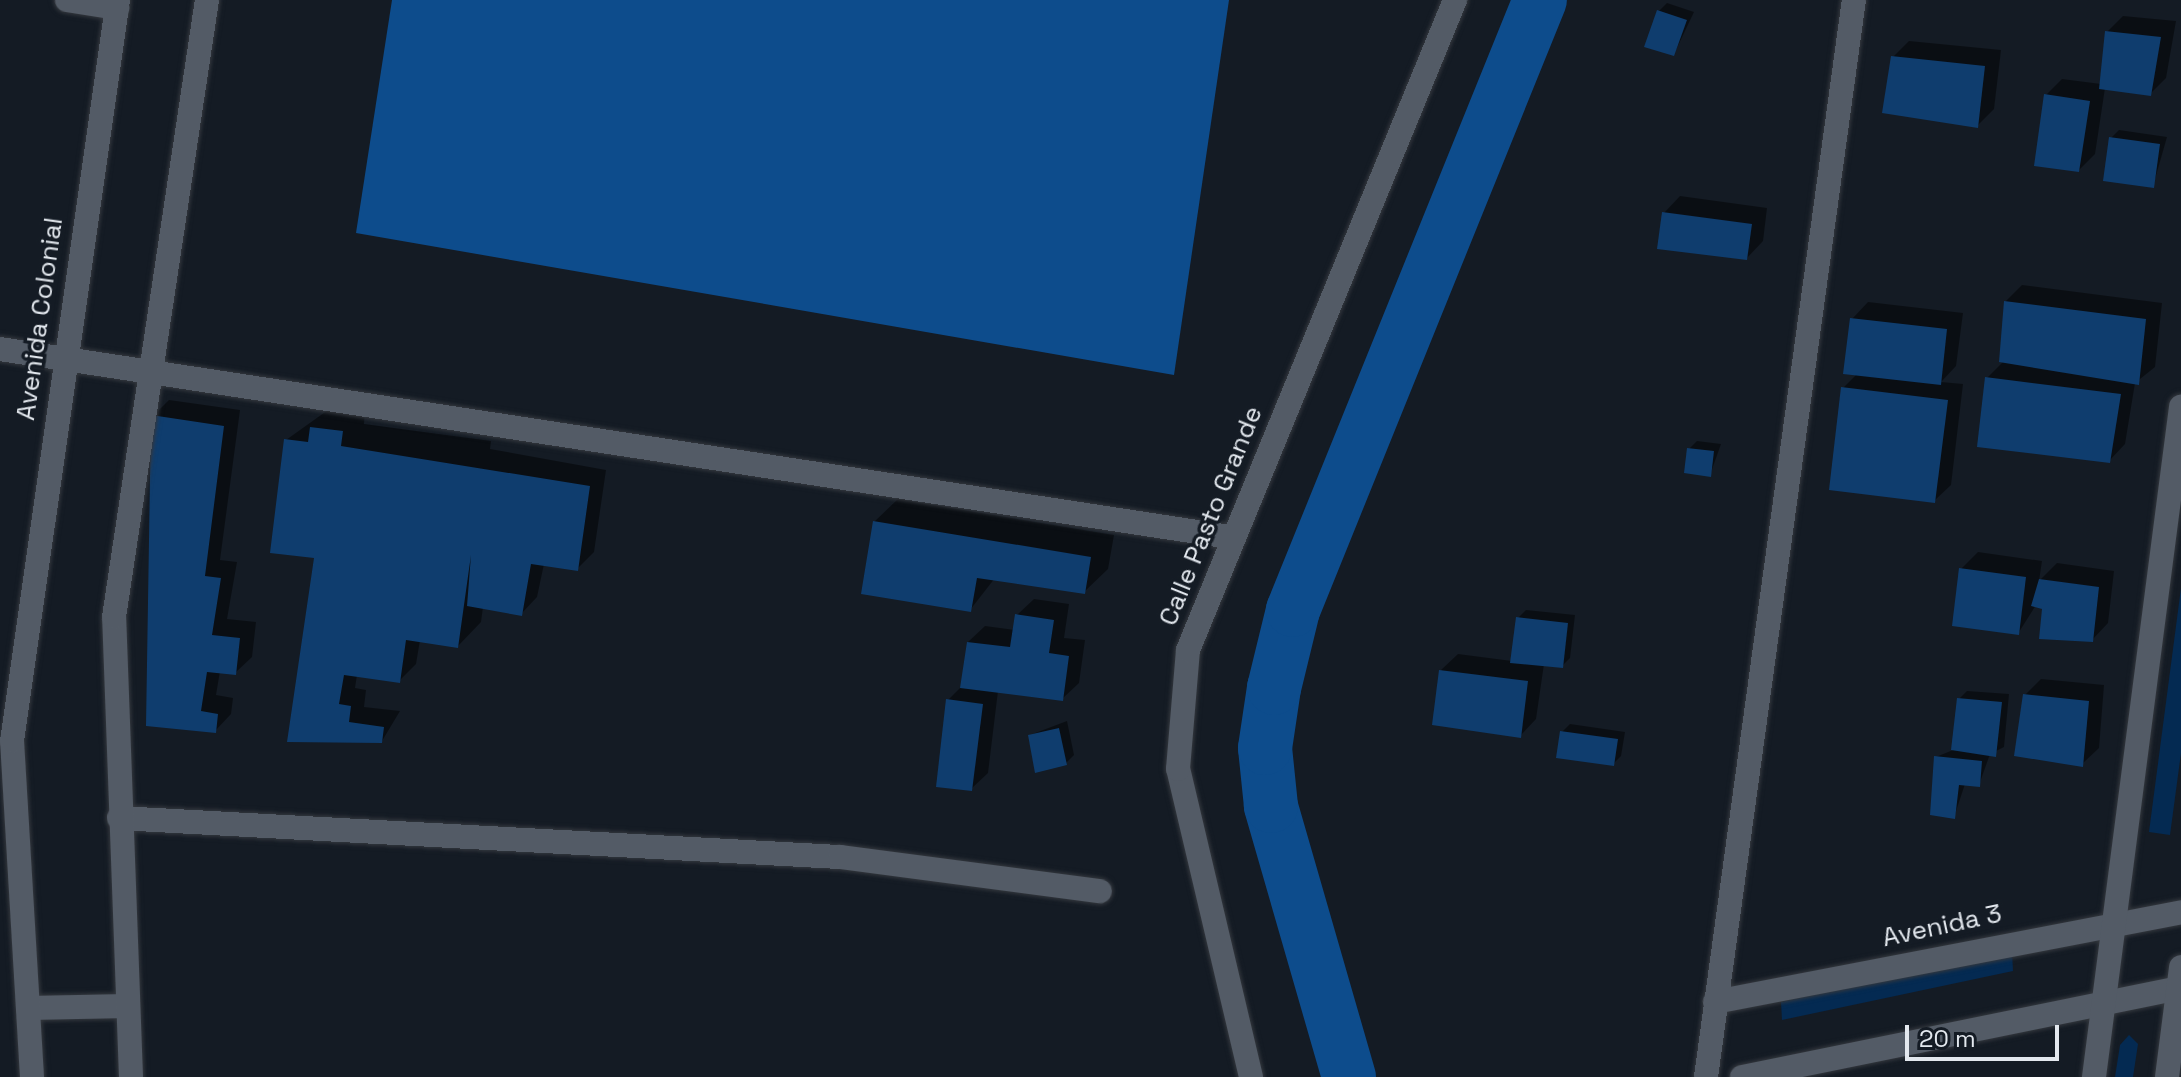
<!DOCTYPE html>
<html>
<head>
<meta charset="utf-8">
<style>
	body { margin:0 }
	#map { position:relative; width:2181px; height:1077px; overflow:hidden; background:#141b24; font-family:"Space Grotesk",sans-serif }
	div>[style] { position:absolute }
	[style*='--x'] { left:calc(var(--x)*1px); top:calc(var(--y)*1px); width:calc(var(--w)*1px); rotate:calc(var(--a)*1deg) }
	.green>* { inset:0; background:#042a52 }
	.water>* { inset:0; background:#0d4c8c }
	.shadow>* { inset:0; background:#0007 }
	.canal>* { height:54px; margin:-27px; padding:0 27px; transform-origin:27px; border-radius:27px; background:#0d4c8c }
	.building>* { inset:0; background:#0f3d6e }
	.roads { filter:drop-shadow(0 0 2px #34383e) drop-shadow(0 0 2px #34383e) }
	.minor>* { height:24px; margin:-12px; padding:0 12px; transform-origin:12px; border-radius:12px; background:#535b66 }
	span { translate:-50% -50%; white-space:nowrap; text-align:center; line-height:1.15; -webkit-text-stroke:7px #141b24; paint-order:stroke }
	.street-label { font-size:26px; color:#e3e8ee }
	.scale { position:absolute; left:1905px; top:1025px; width:154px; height:36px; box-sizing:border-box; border:4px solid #e3e8ee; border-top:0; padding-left:10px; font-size:24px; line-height:28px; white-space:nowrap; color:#e3e8ee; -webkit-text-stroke:6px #141b24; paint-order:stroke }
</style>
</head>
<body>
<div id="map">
	<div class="green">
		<div style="clip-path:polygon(2181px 588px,2181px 753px,2170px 835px,2149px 832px)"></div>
		<div style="clip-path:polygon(2012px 952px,2013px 971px,1782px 1020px,1781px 1002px)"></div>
		<div style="clip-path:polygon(2129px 1035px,2138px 1044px,2133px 1077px,2115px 1077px,2120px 1045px)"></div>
	</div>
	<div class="water">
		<div style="clip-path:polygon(392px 0,1229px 0,1174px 375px,356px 233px)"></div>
	</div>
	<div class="shadow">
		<div style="clip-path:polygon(1667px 3px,1694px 12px,1674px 54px,1659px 11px)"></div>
		<div style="clip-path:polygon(2123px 16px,2176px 21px,2166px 78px,2150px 94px,2105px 88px,2095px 154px,2079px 170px,2046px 95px,2062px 79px,2101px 84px,2107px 32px)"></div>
		<div style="clip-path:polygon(1909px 41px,2001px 50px,1994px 109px,1977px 126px,1893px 57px)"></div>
		<div style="clip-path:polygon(2119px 130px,2167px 137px,2153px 186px,2111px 138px)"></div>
		<div style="clip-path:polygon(1680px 196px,1767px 208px,1763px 241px,1747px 258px,1664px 213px)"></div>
		<div style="clip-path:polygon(2022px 285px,2162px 303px,2155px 367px,2135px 383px,2125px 444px,2109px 461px,1987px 378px,2004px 361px,2005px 302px)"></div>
		<div style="clip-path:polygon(1868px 302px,1963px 313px,1956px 366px,1941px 382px,1963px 384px,1951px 485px,1934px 501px,1843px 388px,1858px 373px,1852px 319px)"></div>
		<div style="clip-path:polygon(169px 400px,240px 410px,220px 560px,237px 562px,227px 619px,256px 622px,252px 657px,235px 673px,220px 671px,216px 695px,233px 698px,231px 714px,215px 731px,148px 724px,153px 416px)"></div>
		<div style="clip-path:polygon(335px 405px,365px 409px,364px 424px,491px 441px,490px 449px,606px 470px,594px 552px,577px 569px,544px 564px,537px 597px,521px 614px,483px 607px,481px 622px,458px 646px,420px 640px,416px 664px,400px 680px,357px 675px,355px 688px,366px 690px,364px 707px,400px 711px,382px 741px,289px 740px,317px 556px,286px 440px)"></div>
		<div style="clip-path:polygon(1697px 441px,1721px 444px,1710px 475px,1689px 449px)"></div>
		<div style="clip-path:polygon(898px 499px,1114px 535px,1108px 569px,1084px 592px,995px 578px,970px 610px,874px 522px)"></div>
		<div style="clip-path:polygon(1978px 552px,2042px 561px,2039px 581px,2057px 563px,2114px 571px,2108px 623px,2092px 640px,2036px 605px,2019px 632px,1961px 569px)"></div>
		<div style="clip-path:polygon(1034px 599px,1069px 604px,1064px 638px,1085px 640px,1079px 683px,1062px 699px,998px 691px,988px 773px,971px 789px,948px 700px,962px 686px,968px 642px,985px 626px,1015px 630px,1017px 615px)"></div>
		<div style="clip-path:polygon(1526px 610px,1575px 615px,1570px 658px,1562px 666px,1544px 664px,1536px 719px,1520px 736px,1441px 670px,1458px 654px,1512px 661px,1518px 618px)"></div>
		<div style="clip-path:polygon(2041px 679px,2104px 685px,2099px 748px,2082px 764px,2025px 695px)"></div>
		<div style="clip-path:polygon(1967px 691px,2009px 694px,2004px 747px,1990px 754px,1979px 785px,1965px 784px,1954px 817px,1936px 757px,1953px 750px,1959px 699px)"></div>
		<div style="clip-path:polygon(1067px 721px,1074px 755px,1066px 763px,1030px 735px)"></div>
		<div style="clip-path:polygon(1570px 724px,1625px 732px,1621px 756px,1613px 764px,1562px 732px)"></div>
	</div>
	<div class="canal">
		<div style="--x:1349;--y:1077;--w:282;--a:-106.1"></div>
		<div style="--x:1271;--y:806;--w:58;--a:-95.9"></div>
		<div style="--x:1265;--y:748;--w:61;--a:-81.5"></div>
		<div style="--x:1274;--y:688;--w:80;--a:-76.3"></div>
		<div style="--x:1293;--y:610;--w:658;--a:-67.96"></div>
	</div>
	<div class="building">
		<div style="clip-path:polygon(1657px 10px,1687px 20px,1674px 56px,1644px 47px)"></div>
		<div style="clip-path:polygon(2105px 31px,2161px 37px,2151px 96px,2099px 89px)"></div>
		<div style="clip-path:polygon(1891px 56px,1985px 66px,1978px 128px,1882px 113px)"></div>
		<div style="clip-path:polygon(2044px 94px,2090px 101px,2079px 172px,2034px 166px)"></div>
		<div style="clip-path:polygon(2109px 137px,2160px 144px,2154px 188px,2103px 181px)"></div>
		<div style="clip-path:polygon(1662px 212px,1752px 224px,1747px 260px,1657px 249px)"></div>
		<div style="clip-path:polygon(2004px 301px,2146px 319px,2139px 385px,1999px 362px)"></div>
		<div style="clip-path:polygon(1850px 318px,1947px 329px,1941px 385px,1843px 374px)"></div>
		<div style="clip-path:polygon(1985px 377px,2121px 394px,2110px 463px,1977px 447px)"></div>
		<div style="clip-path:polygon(1841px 387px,1948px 400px,1935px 503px,1829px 490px)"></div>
		<div style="clip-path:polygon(151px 415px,224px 426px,205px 576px,221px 578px,212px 635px,240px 638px,236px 675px,207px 672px,201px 711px,218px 714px,216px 733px,146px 726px)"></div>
		<div style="clip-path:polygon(310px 427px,343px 431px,341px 446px,590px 486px,578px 571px,531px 564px,522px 616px,467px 606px,471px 555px,458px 648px,406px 640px,400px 683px,344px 675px,339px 704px,351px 706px,349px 722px,384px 727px,382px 743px,287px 742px,314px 558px,270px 553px,284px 439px,308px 442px)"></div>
		<div style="clip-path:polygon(1687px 448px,1714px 451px,1711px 477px,1684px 473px)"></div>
		<div style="clip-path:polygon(873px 521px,1091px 557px,1085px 594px,977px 578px,971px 612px,861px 594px)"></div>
		<div style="clip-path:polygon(1959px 568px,2026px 577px,2019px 635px,1952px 626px)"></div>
		<div style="clip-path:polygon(2039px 579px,2099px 587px,2093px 642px,2039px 639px,2042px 609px,2031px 606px)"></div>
		<div style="clip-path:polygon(1015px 614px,1054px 620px,1049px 653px,1069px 656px,1063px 701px,960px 688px,967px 642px,1010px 647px)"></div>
		<div style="clip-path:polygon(1516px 617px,1568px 623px,1563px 668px,1510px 663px)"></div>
		<div style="clip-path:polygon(1439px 670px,1528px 681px,1521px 738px,1432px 725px)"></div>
		<div style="clip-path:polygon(2023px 694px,2089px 701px,2083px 767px,2014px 756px)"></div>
		<div style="clip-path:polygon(1957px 698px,2002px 702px,1996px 757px,1951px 750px)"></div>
		<div style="clip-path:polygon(946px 699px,983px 704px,972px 791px,936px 787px)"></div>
		<div style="clip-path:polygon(1059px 728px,1067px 765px,1035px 773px,1028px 735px)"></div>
		<div style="clip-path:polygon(1560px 731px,1618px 739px,1614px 766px,1556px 758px)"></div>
		<div style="clip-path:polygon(1934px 756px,1982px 761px,1980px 787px,1959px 785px,1955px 819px,1930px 815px)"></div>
	</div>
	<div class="roads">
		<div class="minor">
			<div style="--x:67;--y:0;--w:51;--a:9.1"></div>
			<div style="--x:0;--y:349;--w:1244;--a:8.69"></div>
			<div style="--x:119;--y:818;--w:722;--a:3.1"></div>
			<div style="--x:840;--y:857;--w:262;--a:7.5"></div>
			<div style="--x:1715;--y:1002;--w:475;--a:-10.9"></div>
			<div style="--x:28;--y:1008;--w:100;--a:-1.1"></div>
			<div style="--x:32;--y:1077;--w:337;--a:-93.4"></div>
			<div style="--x:12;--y:741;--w:749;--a:-81.86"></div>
			<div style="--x:131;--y:1077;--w:460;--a:-92.1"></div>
			<div style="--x:114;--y:617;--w:624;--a:-81.43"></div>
			<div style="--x:1251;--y:1077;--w:317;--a:-103.3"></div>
			<div style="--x:1178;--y:769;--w:119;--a:-85.2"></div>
			<div style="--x:1188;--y:650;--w:703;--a:-67.67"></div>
			<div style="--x:1706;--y:1077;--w:1087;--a:-82.18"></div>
			<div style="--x:1742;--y:1077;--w:448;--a:-11.5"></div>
			<div style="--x:2094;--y:1077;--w:676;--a:-82.6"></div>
			<div style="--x:2167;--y:1077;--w:111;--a:-82.7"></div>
		</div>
	</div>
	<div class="street-label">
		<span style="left:40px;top:319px;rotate:-82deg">Avenida Colonial</span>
		<span style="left:1211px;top:516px;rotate:-68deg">Calle Pasto Grande</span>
		<span style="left:1942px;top:926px;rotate:-12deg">Avenida 3</span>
	</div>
	<div class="scale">20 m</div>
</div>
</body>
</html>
